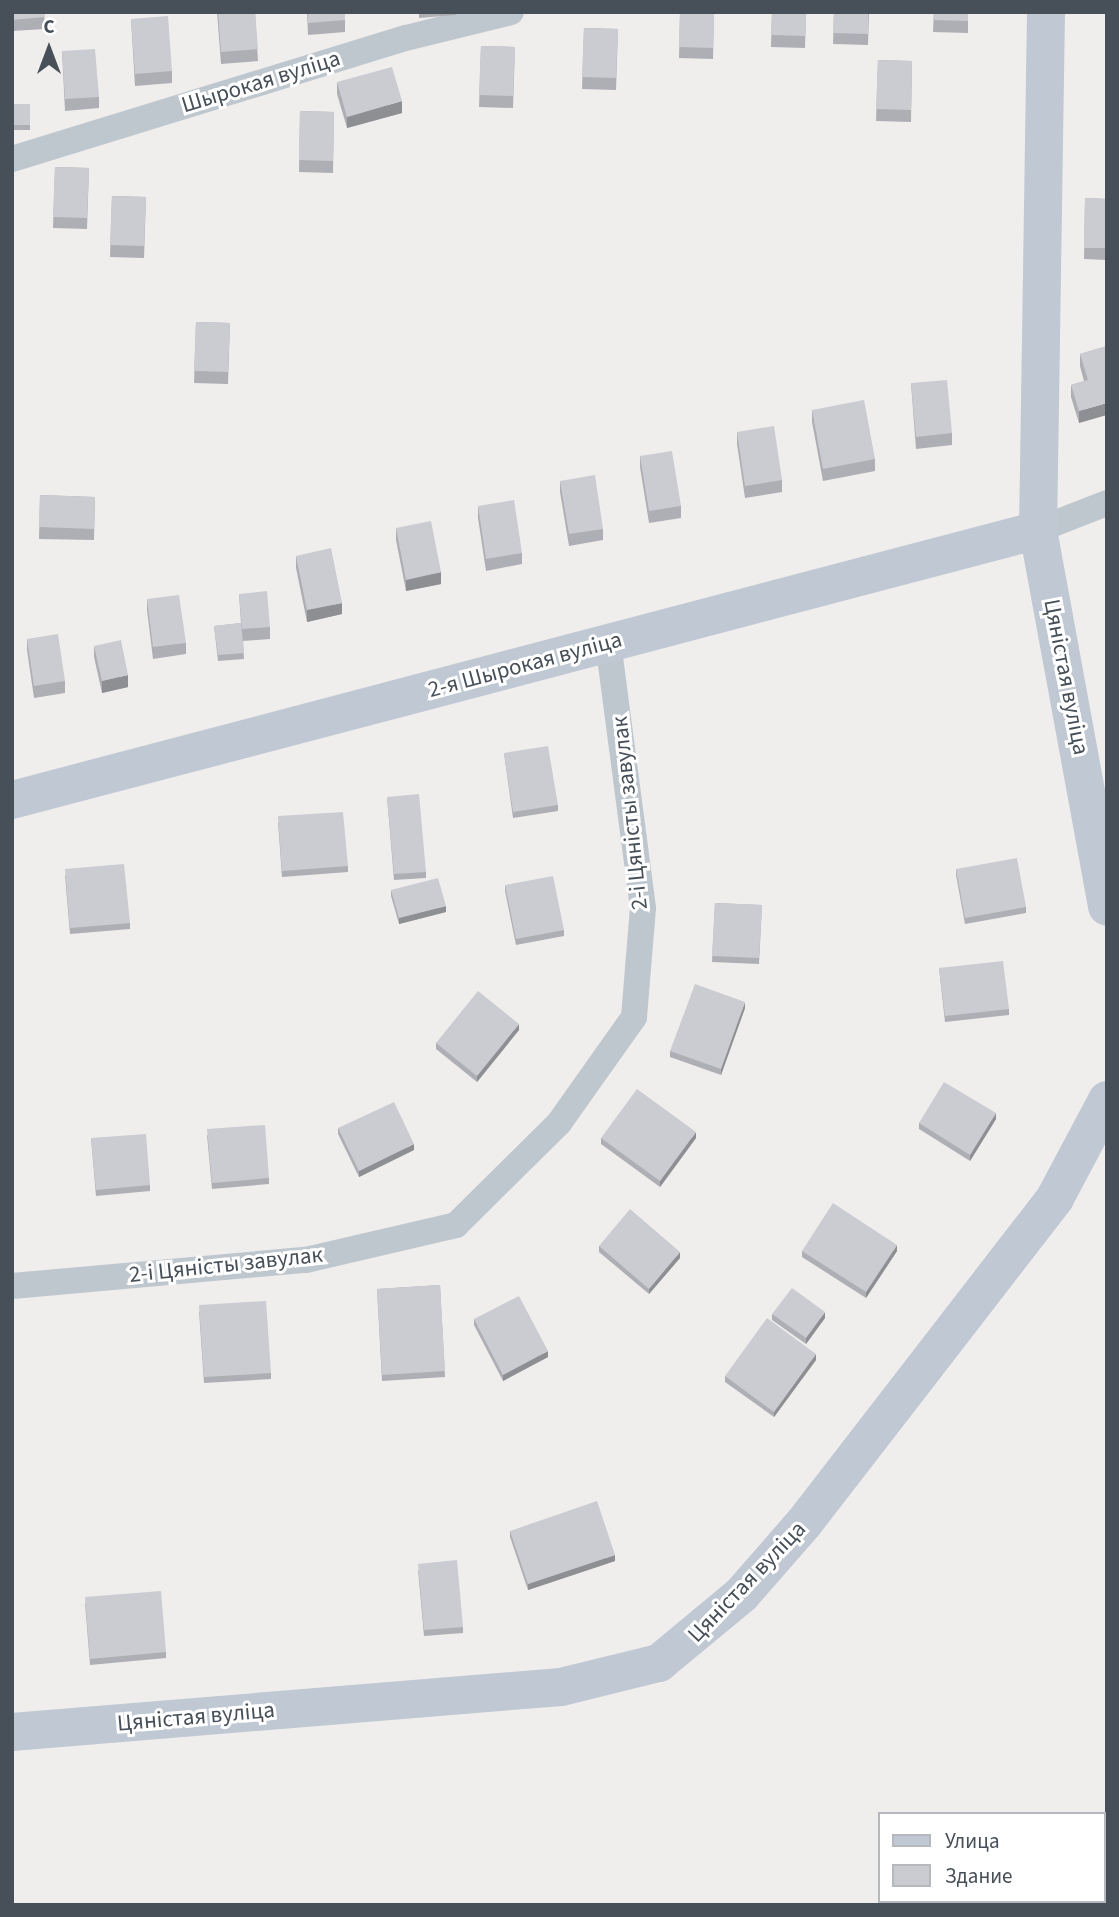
<!DOCTYPE html>
<html>
<head>
<meta charset="utf-8">
<style>
	body { margin:0 }
	#map { position:relative; width:1119px; height:1917px; overflow:hidden; background:#f0eded; font-family:"Source Sans 3",sans-serif }
	div>[style] { position:absolute }
	[style*='--x'] { left:calc(var(--x)*1px); top:calc(var(--y)*1px); width:calc(var(--w)*1px); rotate:calc(var(--a)*1deg) }
	.street>* { height:26px; margin:-13px; padding:0 13px; transform-origin:13px; border-radius:13px; background:#bfc7ce }
	.secondary>* { height:38px; margin:-19px; padding:0 19px; transform-origin:19px; border-radius:19px; background:#bfc8d3 }
	.wall>* { inset:0; background:#aeafb5 }
	.shaded-wall>* { inset:0; background:#8d8f93 }
	.building>* { inset:0; background:#caccd2 }
	span { translate:-50% -50%; white-space:nowrap; text-align:center; line-height:1.15; -webkit-text-stroke:6px #fff; paint-order:stroke }
	.street-label { font-size:23px; color:#475059 }
	.frame { position:absolute; inset:0; border:14px solid #475059; pointer-events:none }
	.legend { position:absolute; left:878px; top:1812px; width:228px; height:91px; box-sizing:border-box; background:#fff; border:2px solid #b5b9bd; margin:0; padding:9px 12px; list-style:none; font-size:21px; color:#475059 }
	.legend li { display:flex; align-items:center; gap:14px; height:35px }
	.legend b { width:35px; border:2px solid #b5b9bd }
	.north { position:absolute; left:14px; top:14px; width:70px; height:70px; -webkit-text-stroke:5px #fff; paint-order:stroke; rotate:0deg; font-size:19px; font-weight:700; line-height:28px; text-align:center; color:#475059 }
	.north::after { content:''; display:block; margin:auto; width:24px; height:32px; background:#475059; clip-path:polygon(50% 0,100% 100%,50% 72%,0 100%) }
</style>
</head>
<body>
<div id="map">
	<div class="street">
		<div style="--x:12;--y:159;--w:412;--a:-17.1"></div>
		<div style="--x:406;--y:38;--w:108;--a:-13.9"></div>
		<div style="--x:1038;--y:530;--w:74;--a:-21.4"></div>
		<div style="--x:12;--y:1286;--w:295;--a:-5.1"></div>
		<div style="--x:306;--y:1260;--w:154;--a:-13.1"></div>
		<div style="--x:456;--y:1225;--w:145;--a:-44.7"></div>
		<div style="--x:559;--y:1123;--w:130;--a:-54.7"></div>
		<div style="--x:634;--y:1017;--w:109;--a:-85.3"></div>
		<div style="--x:643;--y:908;--w:267;--a:-97.5"></div>
	</div>
	<div class="secondary">
		<div style="--x:1046;--y:12;--w:518;--a:90.88"></div>
		<div style="--x:1038;--y:530;--w:383;--a:79.6"></div>
		<div style="--x:12;--y:800;--w:1061;--a:-14.74"></div>
		<div style="--x:12;--y:1732;--w:551;--a:-4.69"></div>
		<div style="--x:561;--y:1687;--w:101;--a:-13.8"></div>
		<div style="--x:659;--y:1663;--w:108;--a:-39.7"></div>
		<div style="--x:742;--y:1594;--w:94;--a:-48.9"></div>
		<div style="--x:804;--y:1523;--w:411;--a:-52.3"></div>
		<div style="--x:1055;--y:1198;--w:111;--a:-62"></div>
	</div>
	<div class="wall">
		<div style="clip-path:polygon(12px 12px,44px 12px,45px 29px,12px 31px)"></div>
		<div style="clip-path:polygon(217px 12px,255px 12px,258px 61px,221px 64px)"></div>
		<div style="clip-path:polygon(307px 12px,345px 12px,345px 32px,308px 35px)"></div>
		<div style="clip-path:polygon(419px 12px,456px 12px,456px 15px,419px 18px)"></div>
		<div style="clip-path:polygon(680px 12px,714px 12px,713px 59px,679px 58px)"></div>
		<div style="clip-path:polygon(772px 12px,806px 12px,805px 48px,771px 47px)"></div>
		<div style="clip-path:polygon(834px 12px,869px 12px,868px 45px,833px 44px)"></div>
		<div style="clip-path:polygon(934px 12px,968px 12px,968px 33px,933px 32px)"></div>
		<div style="clip-path:polygon(131px 19px,172px 71px,172px 83px,135px 86px)"></div>
		<div style="clip-path:polygon(584px 28px,618px 29px,616px 90px,582px 89px)"></div>
		<div style="clip-path:polygon(481px 46px,515px 47px,513px 108px,479px 107px)"></div>
		<div style="clip-path:polygon(62px 51px,99px 97px,99px 108px,65px 111px)"></div>
		<div style="clip-path:polygon(878px 60px,912px 61px,911px 122px,876px 121px)"></div>
		<div style="clip-path:polygon(337px 82px,402px 113px,347px 128px,337px 94px)"></div>
		<div style="clip-path:polygon(12px 104px,30px 104px,30px 130px,12px 130px)"></div>
		<div style="clip-path:polygon(300px 111px,334px 112px,333px 173px,299px 172px)"></div>
		<div style="clip-path:polygon(55px 167px,89px 168px,87px 229px,53px 228px)"></div>
		<div style="clip-path:polygon(112px 196px,146px 197px,144px 258px,110px 257px)"></div>
		<div style="clip-path:polygon(1085px 198px,1107px 199px,1107px 260px,1084px 259px)"></div>
		<div style="clip-path:polygon(196px 322px,230px 323px,228px 384px,194px 383px)"></div>
		<div style="clip-path:polygon(1107px 346px,1079px 423px,1071px 397px,1071px 385px,1084px 381px,1080px 366px,1080px 354px)"></div>
		<div style="clip-path:polygon(911px 383px,952px 433px,952px 445px,916px 449px)"></div>
		<div style="clip-path:polygon(812px 410px,875px 459px,875px 471px,823px 481px,812px 422px)"></div>
		<div style="clip-path:polygon(737px 432px,782px 480px,782px 492px,745px 498px,737px 444px)"></div>
		<div style="clip-path:polygon(640px 456px,681px 506px,681px 518px,649px 523px,640px 467px)"></div>
		<div style="clip-path:polygon(560px 481px,603px 529px,603px 540px,569px 546px,560px 492px)"></div>
		<div style="clip-path:polygon(40px 495px,95px 497px,94px 540px,39px 539px)"></div>
		<div style="clip-path:polygon(478px 506px,522px 553px,522px 564px,486px 571px,478px 518px)"></div>
		<div style="clip-path:polygon(396px 528px,441px 584px,406px 591px,396px 540px)"></div>
		<div style="clip-path:polygon(296px 556px,342px 614px,307px 622px,296px 568px)"></div>
		<div style="clip-path:polygon(239px 594px,270px 627px,270px 639px,243px 641px,244px 659px,218px 661px,214px 626px,241px 623px)"></div>
		<div style="clip-path:polygon(147px 599px,186px 643px,186px 654px,153px 659px,147px 610px)"></div>
		<div style="clip-path:polygon(27px 639px,65px 681px,65px 693px,34px 698px,27px 650px)"></div>
		<div style="clip-path:polygon(94px 646px,128px 687px,102px 693px,94px 657px)"></div>
		<div style="clip-path:polygon(504px 753px,558px 805px,558px 811px,513px 818px)"></div>
		<div style="clip-path:polygon(387px 797px,426px 872px,426px 878px,394px 880px)"></div>
		<div style="clip-path:polygon(278px 822px,348px 866px,348px 872px,282px 877px)"></div>
		<div style="clip-path:polygon(956px 869px,1026px 907px,1026px 913px,965px 924px,956px 875px)"></div>
		<div style="clip-path:polygon(65px 875px,130px 923px,130px 929px,70px 934px)"></div>
		<div style="clip-path:polygon(505px 885px,564px 930px,564px 936px,516px 945px,505px 891px)"></div>
		<div style="clip-path:polygon(391px 890px,446px 912px,399px 924px,391px 896px)"></div>
		<div style="clip-path:polygon(715px 903px,762px 905px,759px 964px,712px 962px)"></div>
		<div style="clip-path:polygon(939px 968px,1009px 1009px,1009px 1015px,945px 1022px)"></div>
		<div style="clip-path:polygon(745px 1008px,721px 1075px,670px 1057px,670px 1051px)"></div>
		<div style="clip-path:polygon(519px 1030px,477px 1082px,436px 1049px,436px 1043px)"></div>
		<div style="clip-path:polygon(996px 1119px,970px 1161px,919px 1129px,919px 1123px)"></div>
		<div style="clip-path:polygon(338px 1128px,414px 1150px,359px 1177px,338px 1134px)"></div>
		<div style="clip-path:polygon(207px 1135px,269px 1178px,269px 1184px,212px 1189px)"></div>
		<div style="clip-path:polygon(91px 1138px,150px 1185px,150px 1191px,96px 1196px)"></div>
		<div style="clip-path:polygon(601px 1138px,696px 1138px,660px 1187px,601px 1144px)"></div>
		<div style="clip-path:polygon(599px 1246px,680px 1258px,649px 1294px,599px 1252px)"></div>
		<div style="clip-path:polygon(802px 1251px,897px 1251px,866px 1298px,802px 1257px)"></div>
		<div style="clip-path:polygon(440px 1285px,445px 1377px,382px 1381px,377px 1289px)"></div>
		<div style="clip-path:polygon(199px 1311px,271px 1373px,271px 1379px,204px 1383px)"></div>
		<div style="clip-path:polygon(772px 1314px,825px 1318px,806px 1344px,772px 1320px)"></div>
		<div style="clip-path:polygon(474px 1319px,548px 1357px,503px 1381px,474px 1325px)"></div>
		<div style="clip-path:polygon(816px 1360px,774px 1417px,725px 1382px,725px 1376px)"></div>
		<div style="clip-path:polygon(510px 1531px,615px 1561px,528px 1590px,510px 1537px)"></div>
		<div style="clip-path:polygon(418px 1570px,463px 1627px,463px 1633px,424px 1636px)"></div>
		<div style="clip-path:polygon(85px 1603px,166px 1652px,166px 1658px,90px 1665px)"></div>
	</div>
	<div class="shaded-wall">
		<div style="clip-path:polygon(402px 101px,402px 113px,347px 128px,347px 117px)"></div>
		<div style="clip-path:polygon(1107px 403px,1107px 415px,1079px 423px,1079px 411px)"></div>
		<div style="clip-path:polygon(441px 572px,441px 584px,406px 591px,406px 580px)"></div>
		<div style="clip-path:polygon(342px 603px,342px 614px,307px 622px,307px 610px)"></div>
		<div style="clip-path:polygon(128px 675px,128px 687px,102px 693px,102px 681px)"></div>
		<div style="clip-path:polygon(446px 906px,446px 912px,399px 924px,399px 918px)"></div>
		<div style="clip-path:polygon(745px 1002px,745px 1008px,721px 1075px,721px 1069px)"></div>
		<div style="clip-path:polygon(519px 1024px,519px 1030px,477px 1082px,477px 1076px)"></div>
		<div style="clip-path:polygon(996px 1113px,996px 1119px,970px 1161px,970px 1155px)"></div>
		<div style="clip-path:polygon(696px 1132px,696px 1138px,660px 1187px,660px 1181px)"></div>
		<div style="clip-path:polygon(414px 1144px,414px 1150px,359px 1177px,359px 1171px)"></div>
		<div style="clip-path:polygon(897px 1245px,897px 1251px,866px 1298px,866px 1292px)"></div>
		<div style="clip-path:polygon(680px 1252px,680px 1258px,649px 1294px,649px 1289px)"></div>
		<div style="clip-path:polygon(825px 1312px,825px 1318px,806px 1344px,806px 1338px)"></div>
		<div style="clip-path:polygon(548px 1351px,548px 1357px,503px 1381px,503px 1375px)"></div>
		<div style="clip-path:polygon(816px 1354px,816px 1360px,774px 1417px,774px 1412px)"></div>
		<div style="clip-path:polygon(615px 1555px,615px 1561px,528px 1590px,528px 1584px)"></div>
	</div>
	<div class="building">
		<div style="clip-path:polygon(12px 12px,44px 12px,45px 17px,12px 20px)"></div>
		<div style="clip-path:polygon(218px 12px,255px 12px,258px 49px,221px 52px)"></div>
		<div style="clip-path:polygon(308px 12px,345px 12px,345px 20px,308px 23px)"></div>
		<div style="clip-path:polygon(680px 12px,714px 12px,713px 48px,679px 47px)"></div>
		<div style="clip-path:polygon(772px 12px,806px 12px,805px 36px,771px 35px)"></div>
		<div style="clip-path:polygon(834px 12px,868px 12px,868px 34px,833px 33px)"></div>
		<div style="clip-path:polygon(934px 12px,968px 12px,968px 21px,933px 20px)"></div>
		<div style="clip-path:polygon(168px 16px,172px 71px,135px 74px,131px 19px)"></div>
		<div style="clip-path:polygon(584px 28px,618px 29px,616px 78px,582px 77px)"></div>
		<div style="clip-path:polygon(481px 46px,515px 47px,513px 96px,479px 95px)"></div>
		<div style="clip-path:polygon(95px 49px,99px 97px,65px 99px,62px 51px)"></div>
		<div style="clip-path:polygon(878px 60px,912px 61px,911px 110px,876px 109px)"></div>
		<div style="clip-path:polygon(392px 67px,402px 101px,347px 117px,337px 82px)"></div>
		<div style="clip-path:polygon(12px 104px,30px 104px,30px 125px,12px 125px)"></div>
		<div style="clip-path:polygon(300px 111px,334px 112px,333px 161px,299px 160px)"></div>
		<div style="clip-path:polygon(55px 167px,89px 168px,87px 218px,53px 217px)"></div>
		<div style="clip-path:polygon(112px 196px,146px 197px,144px 246px,110px 245px)"></div>
		<div style="clip-path:polygon(1085px 198px,1107px 199px,1107px 248px,1084px 248px)"></div>
		<div style="clip-path:polygon(196px 322px,230px 323px,228px 372px,194px 371px)"></div>
		<div style="clip-path:polygon(1107px 346px,1107px 403px,1079px 411px,1071px 385px,1088px 380px,1080px 354px)"></div>
		<div style="clip-path:polygon(947px 380px,952px 433px,916px 437px,911px 383px)"></div>
		<div style="clip-path:polygon(864px 400px,875px 459px,823px 469px,812px 410px)"></div>
		<div style="clip-path:polygon(774px 426px,782px 480px,745px 486px,737px 432px)"></div>
		<div style="clip-path:polygon(672px 451px,681px 506px,649px 511px,640px 456px)"></div>
		<div style="clip-path:polygon(595px 475px,603px 529px,569px 534px,560px 481px)"></div>
		<div style="clip-path:polygon(40px 495px,95px 497px,94px 529px,39px 527px)"></div>
		<div style="clip-path:polygon(514px 500px,522px 553px,486px 559px,478px 506px)"></div>
		<div style="clip-path:polygon(431px 521px,441px 572px,406px 580px,396px 528px)"></div>
		<div style="clip-path:polygon(331px 548px,342px 603px,307px 610px,296px 556px)"></div>
		<div style="clip-path:polygon(267px 591px,270px 627px,242px 629px,239px 594px)"></div>
		<div style="clip-path:polygon(179px 595px,186px 643px,153px 647px,147px 599px)"></div>
		<div style="clip-path:polygon(241px 623px,244px 653px,218px 655px,214px 626px)"></div>
		<div style="clip-path:polygon(58px 634px,65px 681px,34px 686px,27px 639px)"></div>
		<div style="clip-path:polygon(121px 640px,128px 675px,102px 681px,94px 646px)"></div>
		<div style="clip-path:polygon(548px 746px,558px 805px,513px 812px,504px 753px)"></div>
		<div style="clip-path:polygon(419px 794px,426px 872px,394px 874px,387px 797px)"></div>
		<div style="clip-path:polygon(343px 812px,348px 866px,282px 871px,278px 816px)"></div>
		<div style="clip-path:polygon(1017px 858px,1026px 907px,965px 918px,956px 869px)"></div>
		<div style="clip-path:polygon(124px 864px,130px 923px,70px 928px,65px 869px)"></div>
		<div style="clip-path:polygon(553px 876px,564px 930px,516px 939px,505px 885px)"></div>
		<div style="clip-path:polygon(438px 878px,446px 906px,399px 918px,391px 890px)"></div>
		<div style="clip-path:polygon(715px 903px,762px 905px,759px 958px,712px 956px)"></div>
		<div style="clip-path:polygon(1003px 961px,1009px 1009px,945px 1016px,939px 968px)"></div>
		<div style="clip-path:polygon(695px 984px,745px 1002px,721px 1069px,670px 1051px)"></div>
		<div style="clip-path:polygon(478px 991px,519px 1024px,477px 1076px,436px 1043px)"></div>
		<div style="clip-path:polygon(944px 1082px,996px 1113px,970px 1155px,919px 1123px)"></div>
		<div style="clip-path:polygon(637px 1089px,696px 1132px,660px 1181px,601px 1138px)"></div>
		<div style="clip-path:polygon(394px 1102px,414px 1144px,359px 1171px,338px 1128px)"></div>
		<div style="clip-path:polygon(265px 1125px,269px 1178px,212px 1183px,207px 1129px)"></div>
		<div style="clip-path:polygon(146px 1134px,150px 1185px,96px 1190px,91px 1138px)"></div>
		<div style="clip-path:polygon(833px 1203px,897px 1245px,866px 1292px,802px 1251px)"></div>
		<div style="clip-path:polygon(630px 1209px,680px 1252px,649px 1289px,599px 1246px)"></div>
		<div style="clip-path:polygon(440px 1285px,445px 1371px,382px 1375px,377px 1289px)"></div>
		<div style="clip-path:polygon(792px 1288px,825px 1312px,806px 1338px,772px 1314px)"></div>
		<div style="clip-path:polygon(519px 1296px,548px 1351px,503px 1375px,474px 1319px)"></div>
		<div style="clip-path:polygon(266px 1301px,271px 1373px,204px 1377px,199px 1305px)"></div>
		<div style="clip-path:polygon(767px 1318px,816px 1354px,774px 1412px,725px 1376px)"></div>
		<div style="clip-path:polygon(597px 1501px,615px 1555px,528px 1584px,510px 1531px)"></div>
		<div style="clip-path:polygon(457px 1560px,463px 1627px,424px 1630px,418px 1564px)"></div>
		<div style="clip-path:polygon(161px 1591px,166px 1652px,90px 1659px,85px 1597px)"></div>
	</div>
	<div class="street-label">
		<span style="left:261px;top:82px;rotate:-17deg">Шырокая вуліца</span>
		<span style="left:525px;top:665px;rotate:-15deg">2-я Шырокая вуліца</span>
		<span style="left:1066px;top:677px;rotate:79deg">Цяністая вуліца</span>
		<span style="left:630px;top:813px;rotate:-96deg">2-і Цяністы завулак</span>
		<span style="left:226px;top:1265px;rotate:-6deg">2-і Цяністы завулак</span>
		<span style="left:747px;top:1582px;rotate:-46deg">Цяністая вуліца</span>
		<span style="left:196px;top:1717px;rotate:-5deg">Цяністая вуліца</span>
	</div>
	<div class="frame"></div>
	<ul class="legend">
	<li><b style="height:9px;background:#bfc8d3"></b>Улица</li>
	<li><b style="height:19px;background:#caccd2"></b>Здание</li>
	</ul>
	<div class="north">С</div>
</div>
</body>
</html>
